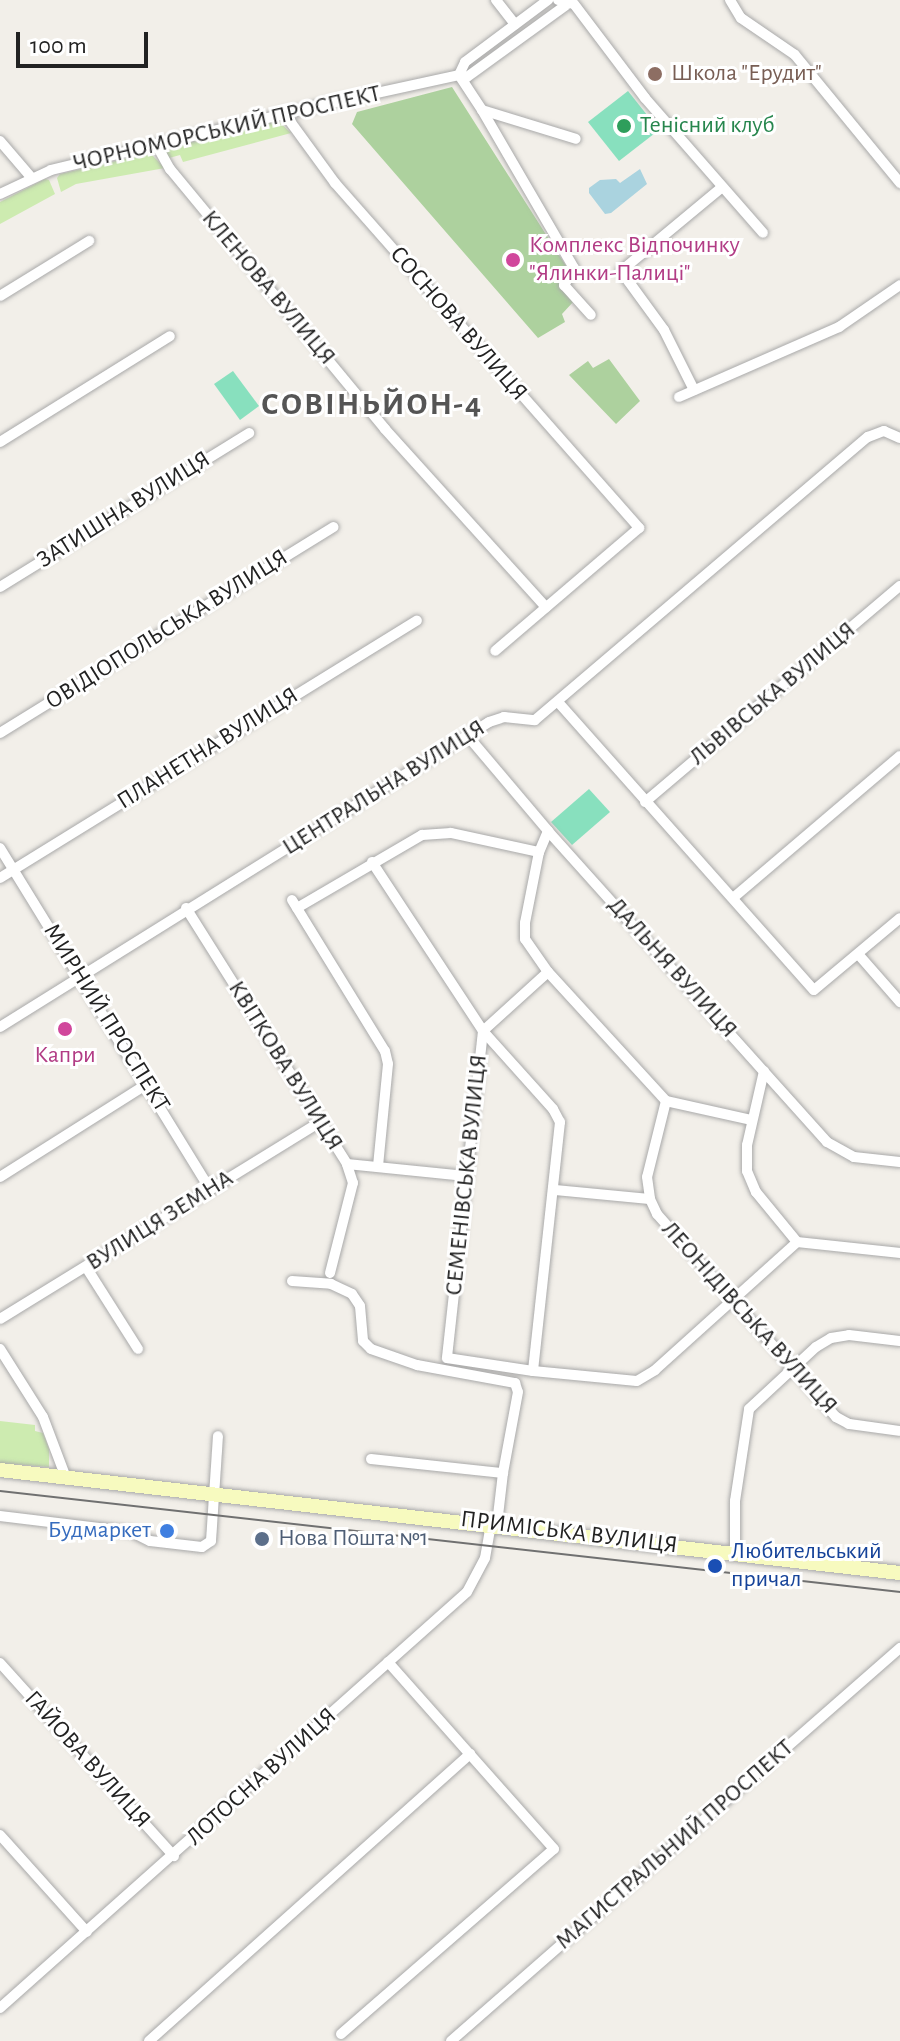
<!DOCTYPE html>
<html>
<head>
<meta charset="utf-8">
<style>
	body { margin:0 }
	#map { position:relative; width:900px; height:2041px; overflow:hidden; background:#f2efe9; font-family:"Alegreya Sans",sans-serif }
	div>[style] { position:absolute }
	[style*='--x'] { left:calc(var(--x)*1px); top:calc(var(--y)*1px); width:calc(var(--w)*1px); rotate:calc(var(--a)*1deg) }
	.grass>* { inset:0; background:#cdebb0 }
	.forest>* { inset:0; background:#add19e }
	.pitch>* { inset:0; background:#88e0be }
	.water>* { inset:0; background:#aad3df }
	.roads { filter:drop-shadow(0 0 2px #a9a9a9) drop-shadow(0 0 2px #a9a9a9) }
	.street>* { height:10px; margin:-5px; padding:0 5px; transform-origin:5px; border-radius:5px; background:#fff }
	.secondary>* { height:14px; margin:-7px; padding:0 7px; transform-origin:7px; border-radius:7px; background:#f7fabf }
	.tram>* { height:2px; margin:-1px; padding:0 1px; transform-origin:1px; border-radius:1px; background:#707070 }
	.dots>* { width:22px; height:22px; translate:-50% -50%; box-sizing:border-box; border:4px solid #fff; border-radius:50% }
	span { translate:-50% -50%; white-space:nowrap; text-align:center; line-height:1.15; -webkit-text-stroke:6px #fff; paint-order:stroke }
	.education-label { font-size:24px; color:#785e54 }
	.left { translate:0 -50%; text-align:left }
	.leisure-label { font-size:24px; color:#27864d }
	.street-label { font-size:24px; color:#222 }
	.hotel-label { font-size:24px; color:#b23c85 }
	.shop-label { font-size:24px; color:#366cbe }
	.right { translate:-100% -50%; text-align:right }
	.service-label { font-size:24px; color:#4e5e75 }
	.transit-label { font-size:24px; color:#164399 }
	.district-label { font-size:32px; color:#555; font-weight:700; letter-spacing:2px }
	.scale { position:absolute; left:16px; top:32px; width:132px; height:36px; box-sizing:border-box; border:4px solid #222; border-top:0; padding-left:10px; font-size:24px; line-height:28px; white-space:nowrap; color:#222; -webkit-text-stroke:6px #fff; paint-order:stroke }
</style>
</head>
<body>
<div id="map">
	<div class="grass">
		<div style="clip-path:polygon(277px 120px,291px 133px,183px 162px,180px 155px,169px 158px,166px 153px,168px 148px)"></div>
		<div style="clip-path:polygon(150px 153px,165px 168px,76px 184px,61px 192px,57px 178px,60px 174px)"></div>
		<div style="clip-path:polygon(45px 179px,49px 180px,55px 194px,0 224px,0 202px)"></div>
		<div style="clip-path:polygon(0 1421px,35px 1425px,35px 1431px,43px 1433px,49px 1449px,49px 1467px,0 1463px)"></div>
	</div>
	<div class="forest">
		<div style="clip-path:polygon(452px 87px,568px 269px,559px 288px,574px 301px,562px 314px,565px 322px,538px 338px,352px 124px,357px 112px)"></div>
		<div style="clip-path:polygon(609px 359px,640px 401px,616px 424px,569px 375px,588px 361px,593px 368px)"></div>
	</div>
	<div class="pitch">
		<div style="clip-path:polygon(628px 91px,659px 130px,619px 161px,588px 122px)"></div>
		<div style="clip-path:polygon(233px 371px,259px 406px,240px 420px,214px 384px)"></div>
		<div style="clip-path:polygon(589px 789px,610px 812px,572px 845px,551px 822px)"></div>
	</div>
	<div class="water">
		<div style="clip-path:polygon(640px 169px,647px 184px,611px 213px,605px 214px,589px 193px,589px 188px,600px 180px,616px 179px,620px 183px)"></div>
	</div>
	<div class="roads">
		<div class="street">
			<div style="--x:496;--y:0;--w:31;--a:52"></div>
			<div style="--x:558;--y:0;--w:16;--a:14"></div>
			<div style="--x:574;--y:4;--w:118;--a:52.9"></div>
			<div style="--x:645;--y:98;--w:179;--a:48.8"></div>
			<div style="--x:730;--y:0;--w:21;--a:59"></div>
			<div style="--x:741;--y:18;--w:65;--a:34.4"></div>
			<div style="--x:795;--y:55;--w:166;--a:50.6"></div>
			<div style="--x:459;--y:75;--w:42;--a:56.7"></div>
			<div style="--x:482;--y:110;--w:98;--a:17.1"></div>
			<div style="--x:459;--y:75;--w:14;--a:-65"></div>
			<div style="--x:465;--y:62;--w:104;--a:-36.8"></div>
			<div style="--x:482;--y:110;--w:183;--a:59.8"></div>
			<div style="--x:574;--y:268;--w:20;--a:120"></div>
			<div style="--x:564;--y:285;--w:40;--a:48"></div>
			<div style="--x:284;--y:113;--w:87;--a:53.9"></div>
			<div style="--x:335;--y:183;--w:460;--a:48.6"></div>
			<div style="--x:639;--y:528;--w:189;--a:139.5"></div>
			<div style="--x:0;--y:141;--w:48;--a:49.3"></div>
			<div style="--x:156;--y:144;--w:29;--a:61"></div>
			<div style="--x:170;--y:169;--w:337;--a:50.4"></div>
			<div style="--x:385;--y:429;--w:240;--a:47.9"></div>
			<div style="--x:0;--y:194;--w:56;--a:-25.2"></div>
			<div style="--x:51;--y:170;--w:274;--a:-13.5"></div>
			<div style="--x:317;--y:106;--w:145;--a:-12.3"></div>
			<div style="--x:459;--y:75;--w:8;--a:14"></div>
			<div style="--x:467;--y:77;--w:122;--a:-36"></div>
			<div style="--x:0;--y:296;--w:105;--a:-31.7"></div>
			<div style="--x:694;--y:390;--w:67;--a:-116.6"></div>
			<div style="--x:664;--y:330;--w:73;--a:-126.1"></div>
			<div style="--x:621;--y:271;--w:131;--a:-39.7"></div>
			<div style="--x:679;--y:397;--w:175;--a:-23.6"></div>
			<div style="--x:839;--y:327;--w:74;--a:-34.5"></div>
			<div style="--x:0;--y:442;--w:200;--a:-31.9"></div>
			<div style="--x:0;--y:587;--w:293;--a:-31.7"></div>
			<div style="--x:558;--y:702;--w:385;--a:48.4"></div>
			<div style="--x:814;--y:990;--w:112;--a:-39.9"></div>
			<div style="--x:0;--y:733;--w:392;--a:-31.7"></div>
			<div style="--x:467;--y:735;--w:126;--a:49.8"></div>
			<div style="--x:548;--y:831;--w:418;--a:48.1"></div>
			<div style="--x:827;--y:1142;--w:31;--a:29"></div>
			<div style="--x:854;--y:1157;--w:46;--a:6.2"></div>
			<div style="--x:645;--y:802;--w:334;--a:-40.3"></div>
			<div style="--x:548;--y:831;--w:23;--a:113"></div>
			<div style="--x:539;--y:852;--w:72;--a:101.2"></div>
			<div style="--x:525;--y:923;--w:16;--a:90"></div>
			<div style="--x:525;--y:939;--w:40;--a:55.1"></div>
			<div style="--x:548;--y:972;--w:175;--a:47.5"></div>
			<div style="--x:666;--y:1101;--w:78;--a:104"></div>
			<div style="--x:647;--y:1177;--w:22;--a:82"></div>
			<div style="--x:650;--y:1199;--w:17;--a:65"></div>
			<div style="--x:657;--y:1214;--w:271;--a:48.6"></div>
			<div style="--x:836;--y:1417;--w:15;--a:28"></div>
			<div style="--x:849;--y:1424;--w:51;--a:7.8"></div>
			<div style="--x:0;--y:848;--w:400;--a:58.4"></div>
			<div style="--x:372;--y:862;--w:202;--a:56.7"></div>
			<div style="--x:483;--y:1031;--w:105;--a:48.1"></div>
			<div style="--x:553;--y:1109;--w:15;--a:62"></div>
			<div style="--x:560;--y:1122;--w:250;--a:96.2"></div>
			<div style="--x:0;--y:878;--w:490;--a:-31.7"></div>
			<div style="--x:733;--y:898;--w:219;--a:-40.4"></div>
			<div style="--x:292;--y:900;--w:177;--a:58.4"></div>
			<div style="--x:385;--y:1051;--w:13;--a:77"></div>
			<div style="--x:388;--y:1064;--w:102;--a:95.6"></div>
			<div style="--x:186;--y:908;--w:302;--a:57.8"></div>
			<div style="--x:347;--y:1164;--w:119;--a:5.8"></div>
			<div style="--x:297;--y:908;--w:145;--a:-30.3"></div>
			<div style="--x:422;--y:835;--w:29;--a:-4"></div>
			<div style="--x:451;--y:833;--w:90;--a:12.2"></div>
			<div style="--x:858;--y:954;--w:64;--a:48.8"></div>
			<div style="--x:548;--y:972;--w:88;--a:137.8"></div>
			<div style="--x:483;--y:1031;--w:329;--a:96.3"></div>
			<div style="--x:447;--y:1358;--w:87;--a:8.6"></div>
			<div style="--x:533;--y:1371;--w:104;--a:5.5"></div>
			<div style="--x:637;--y:1381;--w:21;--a:-31"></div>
			<div style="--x:655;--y:1370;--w:191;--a:-42"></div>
			<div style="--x:797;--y:1242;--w:104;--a:6.1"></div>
			<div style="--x:0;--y:1027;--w:576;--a:-31.95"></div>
			<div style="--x:489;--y:722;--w:16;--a:-18"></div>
			<div style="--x:504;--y:717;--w:31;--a:6"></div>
			<div style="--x:535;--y:720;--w:437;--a:-40.4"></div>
			<div style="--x:868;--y:437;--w:17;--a:-21"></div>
			<div style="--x:884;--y:431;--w:17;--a:24"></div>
			<div style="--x:764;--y:1071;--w:76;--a:102.9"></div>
			<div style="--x:747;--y:1145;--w:26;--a:90"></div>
			<div style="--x:747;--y:1171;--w:23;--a:67"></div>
			<div style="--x:756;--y:1192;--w:65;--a:50.6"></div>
			<div style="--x:666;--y:1101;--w:88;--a:12.5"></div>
			<div style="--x:0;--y:1177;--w:174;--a:-32.3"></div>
			<div style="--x:555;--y:1190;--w:95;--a:5.4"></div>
			<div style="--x:86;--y:1267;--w:97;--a:57.6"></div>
			<div style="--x:330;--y:1273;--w:93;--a:-75.7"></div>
			<div style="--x:353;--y:1183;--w:20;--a:-108"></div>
			<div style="--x:292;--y:1281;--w:39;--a:4"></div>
			<div style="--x:331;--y:1284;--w:23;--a:25"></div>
			<div style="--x:352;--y:1294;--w:14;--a:56"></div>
			<div style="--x:360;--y:1306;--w:35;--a:85"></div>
			<div style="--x:363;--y:1341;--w:11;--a:45"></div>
			<div style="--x:371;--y:1349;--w:49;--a:19.2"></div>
			<div style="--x:417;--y:1365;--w:100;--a:10.4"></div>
			<div style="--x:515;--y:1383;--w:9;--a:72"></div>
			<div style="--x:518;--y:1392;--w:82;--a:100.5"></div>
			<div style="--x:503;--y:1473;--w:51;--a:96.7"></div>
			<div style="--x:0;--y:1319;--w:376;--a:-31.6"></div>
			<div style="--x:0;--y:1349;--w:80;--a:57.7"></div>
			<div style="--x:43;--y:1417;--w:65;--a:69.3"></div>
			<div style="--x:371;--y:1459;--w:133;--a:6.1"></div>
			<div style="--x:0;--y:1516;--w:133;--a:6.9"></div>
			<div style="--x:132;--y:1532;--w:20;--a:27"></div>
			<div style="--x:150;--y:1541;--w:52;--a:6.6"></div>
			<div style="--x:202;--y:1547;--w:11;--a:-34"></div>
			<div style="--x:211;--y:1541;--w:105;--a:-86.2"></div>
			<div style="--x:735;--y:1553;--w:52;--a:-90"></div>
			<div style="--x:735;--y:1501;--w:93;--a:-81.3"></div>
			<div style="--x:749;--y:1409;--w:91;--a:-42.8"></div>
			<div style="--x:816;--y:1347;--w:17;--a:-31"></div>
			<div style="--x:831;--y:1338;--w:18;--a:-9"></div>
			<div style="--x:849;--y:1335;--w:51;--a:6.7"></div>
			<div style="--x:0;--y:1663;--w:260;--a:48"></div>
			<div style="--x:0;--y:1835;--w:130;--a:48.1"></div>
			<div style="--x:0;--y:2008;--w:625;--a:-41.69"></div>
			<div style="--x:467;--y:1592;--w:38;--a:-62"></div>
			<div style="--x:485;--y:1558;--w:35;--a:-80"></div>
			<div style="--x:341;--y:2034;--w:282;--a:-41"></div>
			<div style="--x:554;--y:1849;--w:250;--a:-131.6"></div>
			<div style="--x:149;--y:2041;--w:431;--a:-41.8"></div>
			<div style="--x:451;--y:2041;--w:597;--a:-41.19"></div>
		</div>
		<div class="secondary">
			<div style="--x:0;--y:1470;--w:906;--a:6.53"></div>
		</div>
	</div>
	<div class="tram">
		<div style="--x:0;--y:1491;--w:906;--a:6.4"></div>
	</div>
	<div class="dots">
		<div style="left:655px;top:74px;background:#8d6e63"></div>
		<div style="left:624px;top:126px;background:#2e9e5b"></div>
		<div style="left:513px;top:260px;background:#d1479c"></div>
		<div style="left:65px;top:1029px;background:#d1479c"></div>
		<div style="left:167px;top:1531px;background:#3f7fe0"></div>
		<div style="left:262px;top:1539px;background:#5c6f8a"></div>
		<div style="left:715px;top:1566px;background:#1a4fb4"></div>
	</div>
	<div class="education-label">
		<span class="left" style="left:671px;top:74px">Школа "Ерудит"</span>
	</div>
	<div class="leisure-label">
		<span class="left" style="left:640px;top:126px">Тенісний клуб</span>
	</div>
	<div class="street-label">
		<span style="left:227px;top:129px;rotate:-13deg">ЧОРНОМОРСЬКИЙ ПРОСПЕКТ</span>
		<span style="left:268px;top:288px;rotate:50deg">КЛЕНОВА ВУЛИЦЯ</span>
		<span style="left:458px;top:324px;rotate:49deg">СОСНОВА ВУЛИЦЯ</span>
		<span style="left:124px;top:510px;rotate:-32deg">ЗАТИШНА ВУЛИЦЯ</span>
		<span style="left:167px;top:630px;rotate:-32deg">ОВІДІОПОЛЬСЬКА ВУЛИЦЯ</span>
		<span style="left:773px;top:694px;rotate:-40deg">ЛЬВІВСЬКА ВУЛИЦЯ</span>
		<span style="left:208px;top:749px;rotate:-32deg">ПЛАНЕТНА ВУЛИЦЯ</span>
		<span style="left:384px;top:788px;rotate:-32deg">ЦЕНТРАЛЬНА ВУЛИЦЯ</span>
		<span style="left:672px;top:968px;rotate:48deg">ДАЛЬНЯ ВУЛИЦЯ</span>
		<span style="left:106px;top:1018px;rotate:58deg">МИРНИЙ ПРОСПЕКТ</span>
		<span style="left:285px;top:1066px;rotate:58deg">КВІТКОВА ВУЛИЦЯ</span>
		<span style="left:467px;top:1175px;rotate:-84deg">СЕМЕНІВСЬКА ВУЛИЦЯ</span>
		<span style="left:160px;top:1221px;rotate:-32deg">ВУЛИЦЯ ЗЕМНА</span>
		<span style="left:749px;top:1318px;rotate:48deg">ЛЕОНІДІВСЬКА ВУЛИЦЯ</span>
		<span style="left:569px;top:1533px;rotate:7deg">ПРИМІСЬКА ВУЛИЦЯ</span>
		<span style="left:87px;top:1760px;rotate:48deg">ГАЙОВА ВУЛИЦЯ</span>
		<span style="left:262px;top:1777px;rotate:-42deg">ЛОТОСНА ВУЛИЦЯ</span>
		<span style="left:675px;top:1845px;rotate:-41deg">МАГИСТРАЛЬНИЙ ПРОСПЕКТ</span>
	</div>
	<div class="hotel-label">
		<span class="left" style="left:529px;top:260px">Комплекс Відпочинку<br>"Ялинки-Палиці"</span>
		<span style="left:65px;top:1056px">Капри</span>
	</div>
	<div class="shop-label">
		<span class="right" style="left:151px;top:1531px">Будмаркет</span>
	</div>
	<div class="service-label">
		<span class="left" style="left:278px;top:1539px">Нова Пошта №1</span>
	</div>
	<div class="transit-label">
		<span class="left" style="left:731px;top:1566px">Любительський<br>причал</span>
	</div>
	<div class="district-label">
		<span style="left:372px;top:404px">СОВІНЬЙОН-4</span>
	</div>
	<div class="scale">100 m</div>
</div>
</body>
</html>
